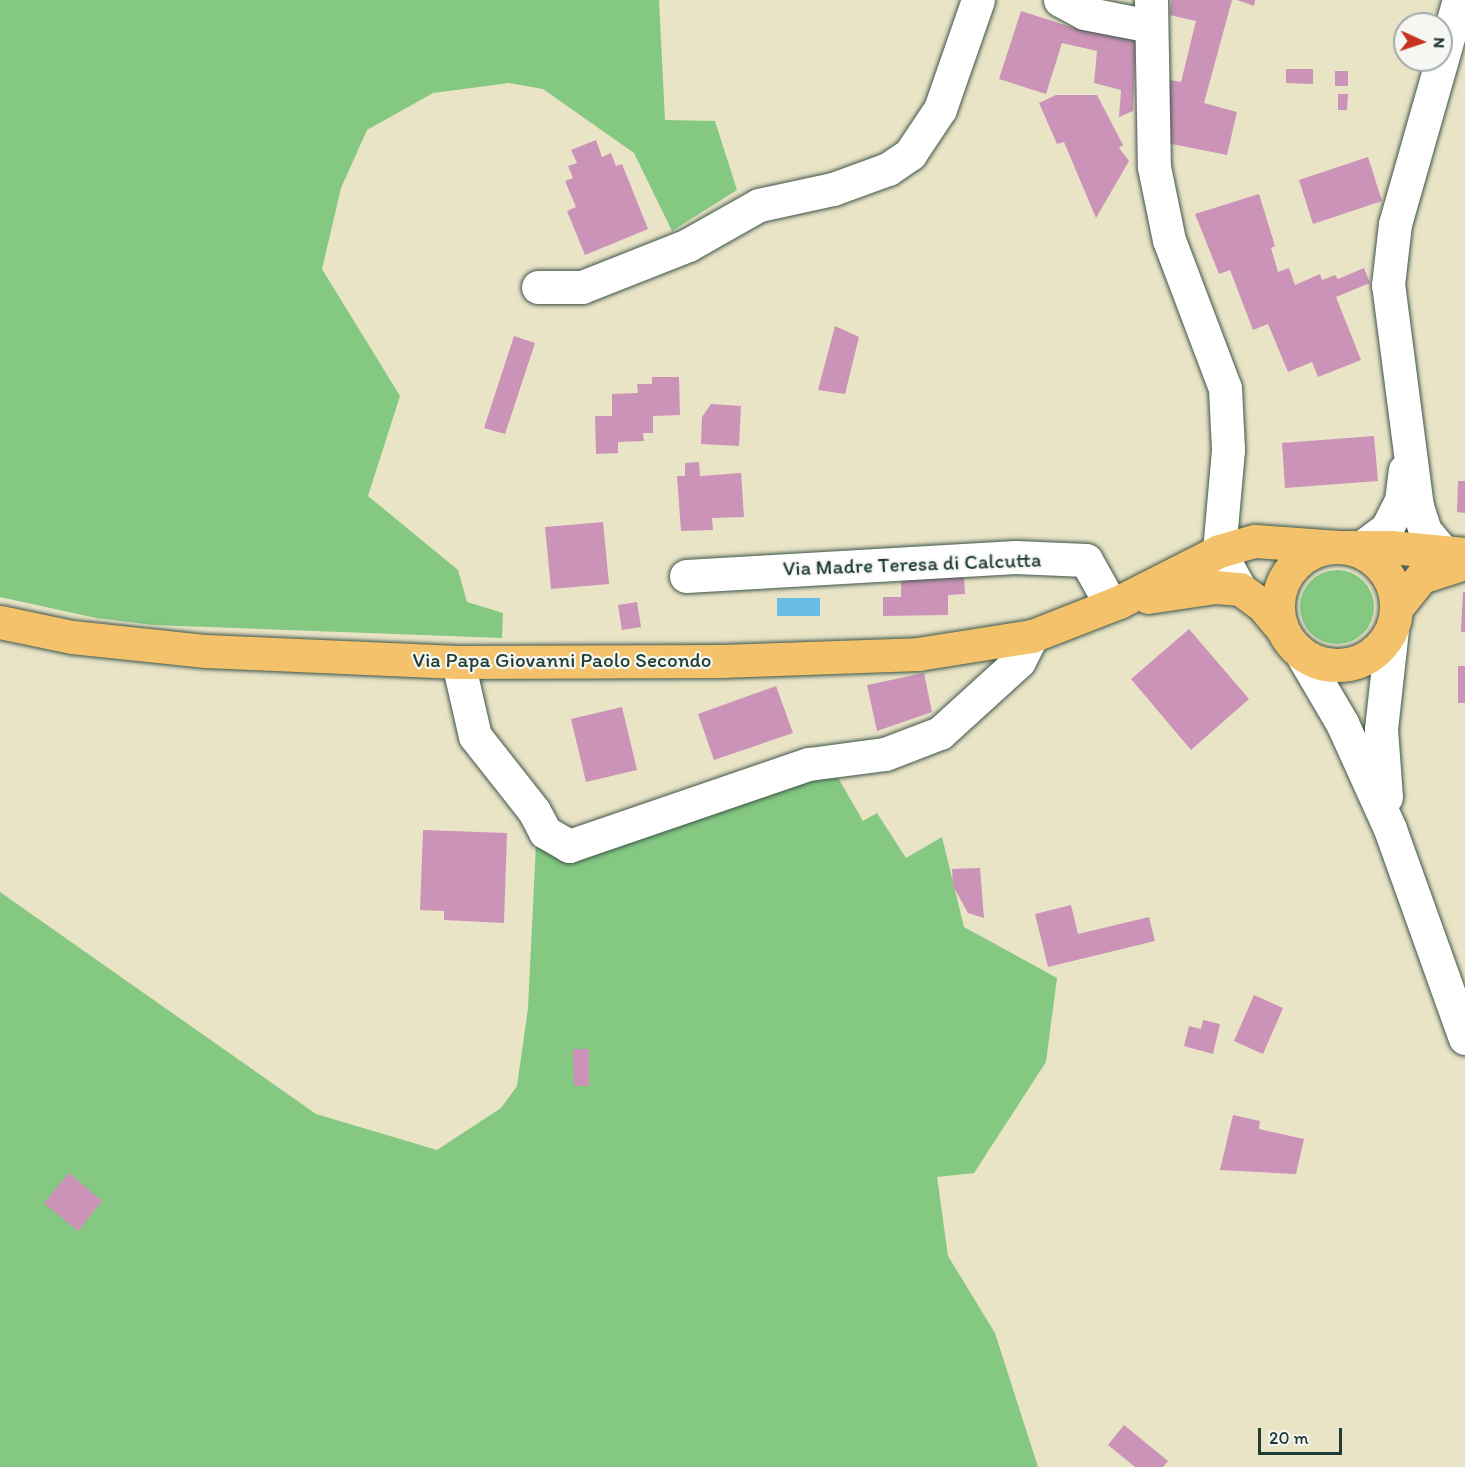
<!DOCTYPE html>
<html>
<head>
<meta charset="utf-8">
<style>
	body { margin:0 }
	#map { position:relative; width:1465px; height:1467px; overflow:hidden; background:#eae4c7; font-family:Itim,sans-serif }
	div>[style] { position:absolute }
	[style*='--x'] { left:calc(var(--x)*1px); top:calc(var(--y)*1px); width:calc(var(--w)*1px); rotate:calc(var(--a)*1deg) }
	.green>* { inset:0; background:#84c882 }
	.round { border-radius:50% }
	.water>* { inset:0; background:#69bde5 }
	.building>* { inset:0; background:#cc93b8 }
	.roads { filter:drop-shadow(0 0 2px #3d564a) drop-shadow(0 0 2px #3d564a) }
	.minor>* { height:33px; margin:-16.5px; padding:0 16.5px; transform-origin:16.5px; border-radius:16.5px; background:#fff }
	.major>* { height:33px; margin:-16.5px; padding:0 16.5px; transform-origin:16.5px; border-radius:16.5px; background:#f4c26a }
	.major>.ring { margin:-16.5px; padding:0; box-sizing:content-box; background:none; border:33px solid #f4c26a; border-radius:50% }
	span { translate:-50% -50%; white-space:nowrap; text-align:center; line-height:1.15; -webkit-text-stroke:4.5px #f6f6f2; paint-order:stroke }
	.street-label { font-size:21px; color:#1f3d34 }
	.north { position:absolute; left:1393px; top:12px; width:60px; height:60px; box-sizing:border-box; background:#f6f6f2; border:2px solid #a0aca6; border-radius:50%; rotate:93deg; font-size:16px; font-weight:700; line-height:24px; text-align:center; color:#1f3d34 }
	.north::after { content:''; display:block; margin:auto; width:21px; height:27px; background:#c8321e; clip-path:polygon(50% 0,100% 100%,50% 72%,0 100%) }
	.scale { position:absolute; left:1258px; top:1428px; width:84px; height:27px; box-sizing:border-box; border:3px solid #1f3d34; border-top:0; padding-left:8px; font-size:18px; line-height:21px; white-space:nowrap; color:#1f3d34; -webkit-text-stroke:4px #f6f6f2; paint-order:stroke }
</style>
</head>
<body>
<div id="map">
	<div class="green">
		<div style="clip-path:polygon(0 0,659px 0,665px 120px,715px 121px,737px 190px,672px 231px,634px 153px,543px 89px,509px 83px,433px 93px,367px 130px,341px 188px,322px 269px,400px 396px,368px 496px,458px 570px,467px 602px,503px 613px,502px 638px,153px 625px,96px 618px,0 597px)"></div>
		<div class="round" style="left:1300px;top:570px;width:74px;height:74px"></div>
		<div style="clip-path:polygon(833px 769px,863px 821px,877px 813px,906px 858px,942px 837px,964px 927px,1057px 978px,1046px 1062px,974px 1173px,937px 1177px,948px 1256px,995px 1333px,1038px 1467px,0 1467px,0 892px,316px 1114px,437px 1150px,501px 1108px,517px 1086px,528px 1008px,536px 843px)"></div>
	</div>
	<div class="water">
		<div style="clip-path:polygon(777px 598px,820px 598px,820px 616px,777px 616px)"></div>
	</div>
	<div class="building">
		<div style="clip-path:polygon(1171px 0,1232px 0,1204px 103px,1237px 112px,1227px 155px,1167px 143px,1165px 79px,1181px 82px,1196px 21px,1170px 15px)"></div>
		<div style="clip-path:polygon(1237px 0,1255px 0,1254px 6px)"></div>
		<div style="clip-path:polygon(1021px 11px,1074px 28px,1076px 20px,1136px 35px,1133px 111px,1119px 117px,1121px 90px,1094px 83px,1097px 51px,1062px 43px,1046px 94px,999px 79px)"></div>
		<div style="clip-path:polygon(1286px 69px,1313px 69px,1313px 84px,1286px 83px)"></div>
		<div style="clip-path:polygon(1335px 71px,1348px 71px,1348px 86px,1335px 86px)"></div>
		<div style="clip-path:polygon(1338px 94px,1348px 94px,1347px 110px,1338px 110px)"></div>
		<div style="clip-path:polygon(1056px 95px,1097px 95px,1123px 145px,1119px 148px,1129px 161px,1096px 218px,1064px 142px,1057px 144px,1039px 103px)"></div>
		<div style="clip-path:polygon(596px 140px,602px 157px,611px 153px,616px 166px,622px 164px,648px 229px,585px 255px,567px 211px,576px 207px,565px 181px,573px 178px,568px 166px,577px 163px,571px 150px)"></div>
		<div style="clip-path:polygon(1368px 157px,1382px 201px,1313px 224px,1299px 180px)"></div>
		<div style="clip-path:polygon(1259px 194px,1275px 246px,1271px 248px,1278px 272px,1289px 268px,1295px 285px,1320px 274px,1322px 280px,1335px 275px,1338px 279px,1364px 268px,1370px 283px,1336px 297px,1361px 360px,1318px 377px,1312px 362px,1288px 372px,1268px 324px,1253px 330px,1230px 270px,1219px 274px,1195px 214px)"></div>
		<div style="clip-path:polygon(835px 326px,859px 337px,845px 394px,818px 390px)"></div>
		<div style="clip-path:polygon(514px 336px,535px 343px,505px 434px,484px 428px)"></div>
		<div style="clip-path:polygon(652px 377px,679px 377px,680px 415px,653px 416px,653px 433px,643px 433px,644px 441px,618px 442px,618px 453px,596px 454px,595px 416px,612px 416px,612px 394px,638px 393px,637px 384px,652px 384px)"></div>
		<div style="clip-path:polygon(711px 404px,741px 406px,739px 446px,701px 444px,702px 417px)"></div>
		<div style="clip-path:polygon(1374px 436px,1378px 481px,1285px 488px,1282px 443px)"></div>
		<div style="clip-path:polygon(699px 462px,700px 476px,741px 473px,744px 517px,712px 518px,713px 530px,681px 531px,677px 476px,685px 476px,685px 463px)"></div>
		<div style="clip-path:polygon(1458px 481px,1465px 481px,1465px 513px,1457px 512px)"></div>
		<div style="clip-path:polygon(603px 522px,609px 584px,551px 589px,545px 527px)"></div>
		<div style="clip-path:polygon(964px 575px,965px 594px,948px 595px,948px 615px,883px 616px,883px 597px,901px 597px,901px 577px)"></div>
		<div style="clip-path:polygon(1463px 592px,1465px 592px,1465px 632px,1461px 632px)"></div>
		<div style="clip-path:polygon(637px 602px,641px 627px,622px 630px,618px 605px)"></div>
		<div style="clip-path:polygon(1189px 629px,1249px 699px,1191px 750px,1131px 679px)"></div>
		<div style="clip-path:polygon(1458px 666px,1465px 666px,1465px 703px,1458px 703px)"></div>
		<div style="clip-path:polygon(924px 673px,932px 712px,877px 731px,867px 685px)"></div>
		<div style="clip-path:polygon(776px 686px,793px 733px,714px 760px,698px 714px)"></div>
		<div style="clip-path:polygon(622px 707px,637px 770px,586px 782px,571px 719px)"></div>
		<div style="clip-path:polygon(423px 830px,507px 833px,504px 923px,444px 920px,444px 911px,420px 910px)"></div>
		<div style="clip-path:polygon(980px 868px,984px 918px,968px 913px,953px 886px,952px 869px)"></div>
		<div style="clip-path:polygon(1071px 905px,1078px 934px,1149px 917px,1155px 941px,1048px 967px,1035px 914px)"></div>
		<div style="clip-path:polygon(1254px 995px,1283px 1008px,1263px 1054px,1234px 1041px)"></div>
		<div style="clip-path:polygon(1203px 1020px,1220px 1024px,1213px 1054px,1184px 1046px,1189px 1026px,1201px 1029px)"></div>
		<div style="clip-path:polygon(573px 1049px,589px 1049px,589px 1086px,574px 1086px)"></div>
		<div style="clip-path:polygon(1233px 1115px,1260px 1121px,1259px 1129px,1304px 1139px,1296px 1174px,1220px 1170px)"></div>
		<div style="clip-path:polygon(69px 1173px,102px 1201px,78px 1231px,44px 1203px)"></div>
		<div style="clip-path:polygon(1124px 1425px,1168px 1461px,1163px 1467px,1135px 1467px,1108px 1445px)"></div>
	</div>
	<div class="roads">
		<div class="minor">
			<div style="--x:1060;--y:0;--w:27;--a:28"></div>
			<div style="--x:1084;--y:13;--w:67;--a:11.1"></div>
			<div style="--x:1151;--y:0;--w:167;--a:89"></div>
			<div style="--x:1154;--y:167;--w:75;--a:78.4"></div>
			<div style="--x:1169;--y:240;--w:158;--a:69.3"></div>
			<div style="--x:1225;--y:388;--w:62;--a:87.2"></div>
			<div style="--x:1228;--y:450;--w:101;--a:95.1"></div>
			<div style="--x:1219;--y:551;--w:43;--a:61.1"></div>
			<div style="--x:538;--y:287;--w:44;--a:0"></div>
			<div style="--x:582;--y:287;--w:114;--a:-21.6"></div>
			<div style="--x:688;--y:245;--w:81;--a:-29.4"></div>
			<div style="--x:759;--y:205;--w:76;--a:-12.2"></div>
			<div style="--x:833;--y:189;--w:59;--a:-20"></div>
			<div style="--x:888;--y:169;--w:27;--a:-34"></div>
			<div style="--x:910;--y:154;--w:54;--a:-56.3"></div>
			<div style="--x:940;--y:109;--w:115;--a:-70.8"></div>
			<div style="--x:1362;--y:547;--w:31;--a:-37"></div>
			<div style="--x:1387;--y:528;--w:30;--a:-63"></div>
			<div style="--x:1401;--y:501;--w:31;--a:-83"></div>
			<div style="--x:1442;--y:551;--w:26;--a:-130"></div>
			<div style="--x:1425;--y:531;--w:25;--a:-108"></div>
			<div style="--x:1417;--y:507;--w:224;--a:-97.4"></div>
			<div style="--x:1388;--y:285;--w:61;--a:-83.5"></div>
			<div style="--x:1395;--y:224;--w:233;--a:-74.1"></div>
			<div style="--x:686;--y:576;--w:330;--a:-3.3"></div>
			<div style="--x:1015;--y:557;--w:71;--a:2.4"></div>
			<div style="--x:1086;--y:560;--w:51;--a:60.9"></div>
			<div style="--x:1302;--y:655;--w:79;--a:59.5"></div>
			<div style="--x:1342;--y:723;--w:116;--a:65.6"></div>
			<div style="--x:1390;--y:829;--w:222;--a:70.3"></div>
			<div style="--x:458;--y:662;--w:76;--a:77.1"></div>
			<div style="--x:475;--y:736;--w:95;--a:51.8"></div>
			<div style="--x:534;--y:811;--w:24;--a:62"></div>
			<div style="--x:545;--y:832;--w:28;--a:30"></div>
			<div style="--x:569;--y:846;--w:254;--a:-18.9"></div>
			<div style="--x:809;--y:764;--w:77;--a:-7.5"></div>
			<div style="--x:885;--y:754;--w:59;--a:-20.9"></div>
			<div style="--x:940;--y:733;--w:107;--a:-42.3"></div>
			<div style="--x:1019;--y:661;--w:28;--a:-63"></div>
			<div style="--x:1386;--y:797;--w:68;--a:-94.2"></div>
			<div style="--x:1381;--y:729;--w:100;--a:-83.7"></div>
		</div>
		<div class="major">
			<div style="--x:1347;--y:547;--w:43;--a:0"></div>
			<div style="--x:1390;--y:547;--w:75;--a:5.3"></div>
			<div class="ring" style="left:1278px;top:547px;width:85px;height:85px"></div>
			<div style="--x:1148;--y:597;--w:68;--a:-8.5"></div>
			<div style="--x:1215;--y:587;--w:25;--a:5"></div>
			<div style="--x:1240;--y:589;--w:27;--a:36"></div>
			<div style="--x:1262;--y:605;--w:31;--a:50"></div>
			<div style="--x:1397;--y:607;--w:38;--a:-51"></div>
			<div style="--x:1421;--y:577;--w:46;--a:-17.7"></div>
			<div style="--x:0;--y:622;--w:74;--a:11.8"></div>
			<div style="--x:72;--y:637;--w:135;--a:6"></div>
			<div style="--x:206;--y:651;--w:252;--a:2.5"></div>
			<div style="--x:458;--y:662;--w:263;--a:-0.2"></div>
			<div style="--x:721;--y:661;--w:197;--a:-2"></div>
			<div style="--x:918;--y:654;--w:115;--a:-9"></div>
			<div style="--x:1032;--y:636;--w:93;--a:-21.3"></div>
			<div style="--x:1119;--y:602;--w:112;--a:-27"></div>
			<div style="--x:1219;--y:551;--w:37;--a:-16"></div>
			<div style="--x:1255;--y:541;--w:84;--a:4.1"></div>
		</div>
	</div>
	<div class="street-label">
		<span style="left:912px;top:564px;rotate:-2deg">Via Madre Teresa di Calcutta</span>
		<span style="left:562px;top:660px">Via Papa Giovanni Paolo Secondo</span>
	</div>
	<div class="north">N</div>
	<div class="scale">20 m</div>
</div>
</body>
</html>
